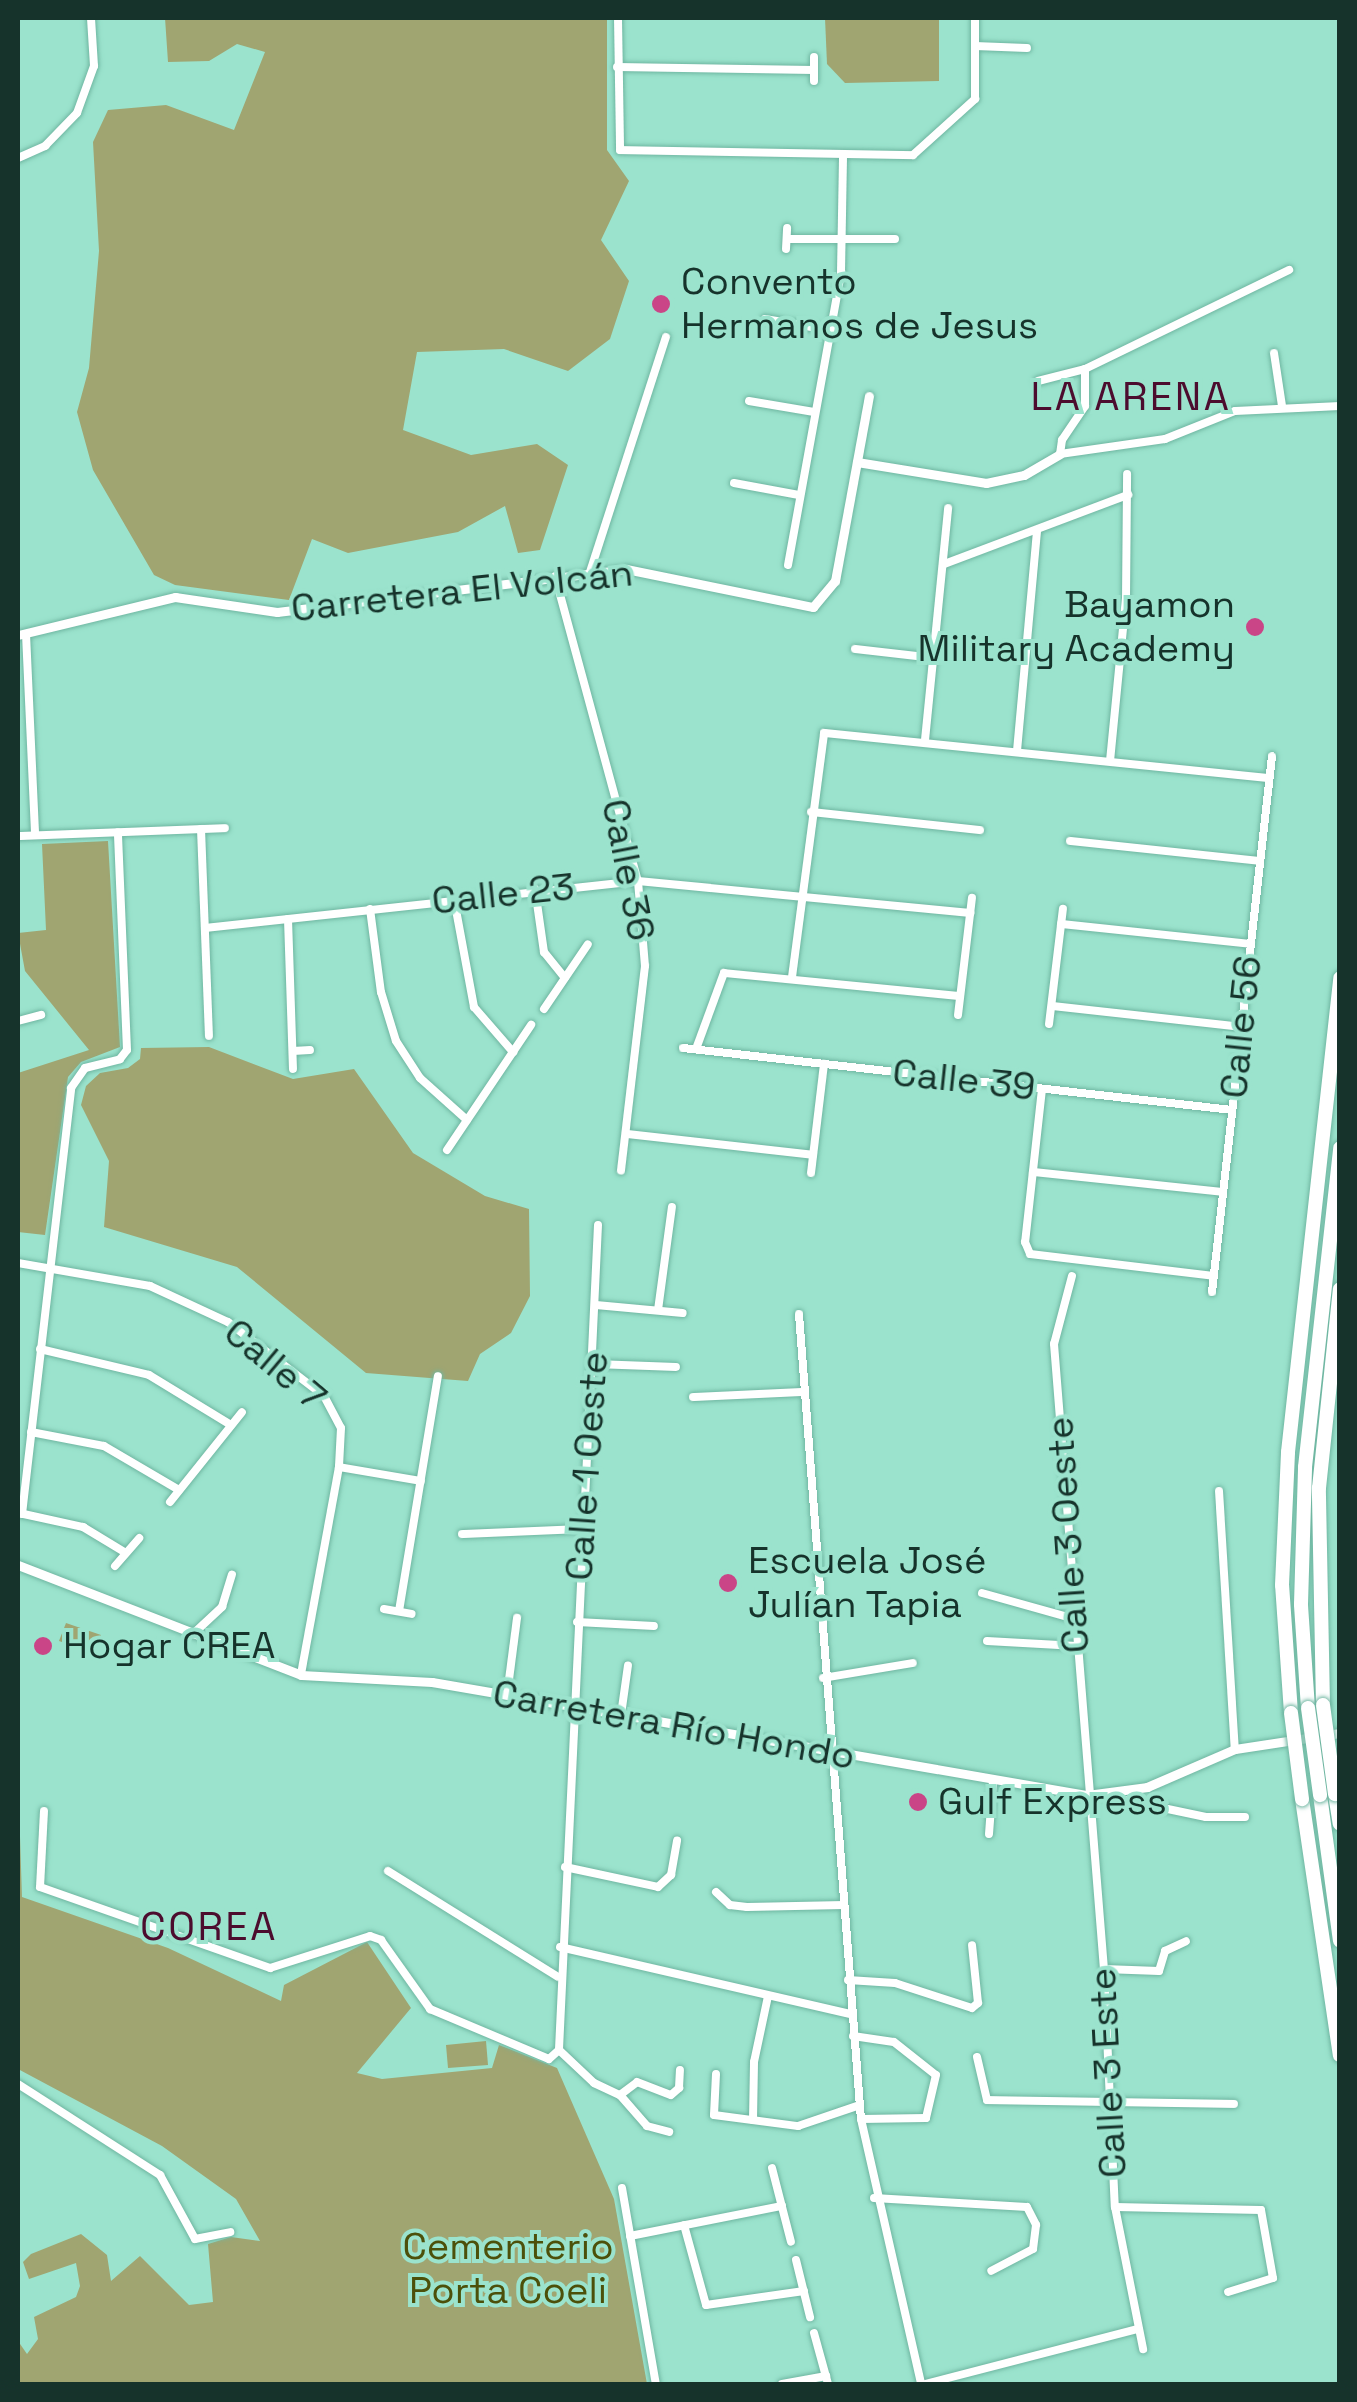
<!DOCTYPE html>
<html>
<head>
<meta charset="utf-8">
<style>
	body { margin:0 }
	#map { position:relative; width:1357px; height:2402px; overflow:hidden; background:#9be3cd; font-family:"Space Grotesk",sans-serif }
	div>[style] { position:absolute }
	[style*='--x'] { left:calc(var(--x)*1px); top:calc(var(--y)*1px); width:calc(var(--w)*1px); rotate:calc(var(--a)*1deg) }
	.green>* { inset:0; background:#a0a571 }
	.roads { filter:drop-shadow(0 0 2px #6fb6a1) drop-shadow(0 0 2px #6fb6a1) }
	.minor>* { height:8px; margin:-4px; padding:0 4px; transform-origin:4px; border-radius:4px; background:#fff }
	.tertiary>* { height:9px; margin:-4.5px; padding:0 4.5px; transform-origin:4.5px; border-radius:4.5px; background:#fff }
	.motorway>* { height:14px; margin:-7px; padding:0 7px; transform-origin:7px; border-radius:7px; background:#fff }
	.bridges { filter:drop-shadow(0 0 2px #6fb6a1) drop-shadow(0 0 2px #6fb6a1) }
	.motorway-bridge>* { height:14px; margin:-7px; padding:0 7px; transform-origin:7px; border-radius:7px; background:#fff }
	.dots>* { width:28px; height:28px; translate:-50% -50%; box-sizing:border-box; border:5px solid #9be3cd; border-radius:50% }
	span { translate:-50% -50%; white-space:nowrap; text-align:center; line-height:1.15; -webkit-text-stroke:8px #9be3cd; paint-order:stroke }
	.poi-label { font-size:38px; color:#16332b }
	.left { translate:0 -50%; text-align:left }
	.right { translate:-100% -50%; text-align:right }
	.street-label { font-size:38px; color:#16332b }
	.park-label { font-size:38px; color:#4c500a }
	.neighbourhood-label { font-size:40px; color:#4c0c2e; letter-spacing:2.5px }
	.frame { position:absolute; inset:0; border:20px solid #16332b; pointer-events:none }
</style>
</head>
<body>
<div id="map">
	<div class="green">
		<div style="clip-path:polygon(165px 18px,607px 18px,607px 150px,629px 181px,601px 240px,629px 281px,610px 339px,568px 371px,504px 349px,417px 352px,403px 430px,471px 455px,537px 444px,568px 465px,540px 550px,518px 553px,505px 506px,458px 532px,348px 553px,312px 539px,289px 600px,175px 585px,154px 575px,93px 470px,77px 412px,89px 368px,99px 251px,93px 142px,108px 110px,166px 105px,234px 130px,265px 52px,237px 44px,209px 61px,168px 62px)"></div>
		<div style="clip-path:polygon(825px 18px,939px 18px,939px 81px,845px 83px,827px 64px)"></div>
		<div style="clip-path:polygon(108px 841px,120px 1047px,81px 1062px,68px 1077px,45px 1235px,18px 1232px,18px 1073px,89px 1050px,25px 971px,18px 933px,46px 930px,42px 844px)"></div>
		<div style="clip-path:polygon(209px 1047px,293px 1079px,354px 1069px,413px 1153px,485px 1196px,529px 1209px,530px 1296px,511px 1333px,480px 1354px,468px 1381px,366px 1373px,237px 1267px,104px 1227px,109px 1161px,81px 1105px,86px 1086px,100px 1073px,128px 1068px,140px 1059px,141px 1048px)"></div>
		<div style="clip-path:polygon(66px 1623px,101px 1635px,94px 1653px,59px 1641px)"></div>
		<div style="clip-path:polygon(18px 1775px,22px 1897px,168px 1948px,281px 2001px,284px 1985px,367px 1942px,411px 2008px,357px 2073px,382px 2079px,492px 2068px,499px 2045px,557px 2068px,614px 2199px,647px 2384px,18px 2384px,18px 2341px,27px 2354px,38px 2339px,34px 2317px,76px 2297px,80px 2286px,76px 2263px,29px 2279px,23px 2262px,31px 2254px,81px 2234px,107px 2255px,111px 2281px,140px 2256px,189px 2305px,213px 2302px,208px 2244px,231px 2237px,260px 2241px,236px 2199px,162px 2146px,18px 2069px)"></div>
		<div style="clip-path:polygon(486px 2041px,488px 2065px,448px 2068px,446px 2045px)"></div>
	</div>
	<div class="roads">
		<div class="minor">
			<div style="--x:618;--y:18;--w:132;--a:89.1"></div>
			<div style="--x:620;--y:150;--w:293;--a:1"></div>
			<div style="--x:913;--y:155;--w:84;--a:-42.1"></div>
			<div style="--x:975;--y:99;--w:81;--a:-90"></div>
			<div style="--x:975;--y:46;--w:52;--a:2.2"></div>
			<div style="--x:617;--y:67;--w:197;--a:0.9"></div>
			<div style="--x:814;--y:81;--w:24;--a:-90"></div>
			<div style="--x:18;--y:158;--w:30;--a:-24"></div>
			<div style="--x:45;--y:146;--w:46;--a:-45.9"></div>
			<div style="--x:77;--y:113;--w:50;--a:-70.1"></div>
			<div style="--x:94;--y:66;--w:48;--a:-93.6"></div>
			<div style="--x:787;--y:239;--w:108;--a:0"></div>
			<div style="--x:786;--y:249;--w:21;--a:-87"></div>
			<div style="--x:765;--y:319;--w:65;--a:9.8"></div>
			<div style="--x:1274;--y:353;--w:54;--a:81.4"></div>
			<div style="--x:1085;--y:369;--w:37;--a:90"></div>
			<div style="--x:1085;--y:406;--w:41;--a:124.1"></div>
			<div style="--x:1062;--y:440;--w:14;--a:98"></div>
			<div style="--x:1060;--y:454;--w:106;--a:-8.1"></div>
			<div style="--x:1165;--y:439;--w:75;--a:-21.8"></div>
			<div style="--x:1235;--y:411;--w:105;--a:-2.7"></div>
			<div style="--x:1038;--y:381;--w:49;--a:-14.3"></div>
			<div style="--x:1085;--y:369;--w:227;--a:-25.9"></div>
			<div style="--x:749;--y:401;--w:66;--a:9.6"></div>
			<div style="--x:734;--y:483;--w:66;--a:10.5"></div>
			<div style="--x:944;--y:564;--w:197;--a:-20.6"></div>
			<div style="--x:788;--y:565;--w:298;--a:-79.7"></div>
			<div style="--x:841;--y:272;--w:118;--a:-89"></div>
			<div style="--x:590;--y:572;--w:247;--a:-72.1"></div>
			<div style="--x:555;--y:576;--w:316;--a:74.8"></div>
			<div style="--x:638;--y:881;--w:85;--a:85.3"></div>
			<div style="--x:645;--y:966;--w:206;--a:96.7"></div>
			<div style="--x:26;--y:634;--w:201;--a:87.4"></div>
			<div style="--x:855;--y:649;--w:80;--a:6.5"></div>
			<div style="--x:925;--y:740;--w:233;--a:-84.3"></div>
			<div style="--x:1017;--y:751;--w:221;--a:-84.8"></div>
			<div style="--x:1110;--y:761;--w:163;--a:-84.4"></div>
			<div style="--x:1126;--y:599;--w:125;--a:-89.5"></div>
			<div style="--x:811;--y:812;--w:170;--a:6.1"></div>
			<div style="--x:201;--y:829;--w:207;--a:87.8"></div>
			<div style="--x:18;--y:836;--w:207;--a:-2.2"></div>
			<div style="--x:1070;--y:841;--w:191;--a:6"></div>
			<div style="--x:535;--y:889;--w:64;--a:81.9"></div>
			<div style="--x:544;--y:952;--w:33;--a:51"></div>
			<div style="--x:454;--y:899;--w:110;--a:79.5"></div>
			<div style="--x:474;--y:1007;--w:60;--a:49.1"></div>
			<div style="--x:370;--y:909;--w:84;--a:82.5"></div>
			<div style="--x:381;--y:992;--w:51;--a:73"></div>
			<div style="--x:396;--y:1041;--w:44;--a:57"></div>
			<div style="--x:420;--y:1078;--w:63;--a:41.8"></div>
			<div style="--x:288;--y:919;--w:150;--a:88.1"></div>
			<div style="--x:1061;--y:924;--w:191;--a:6"></div>
			<div style="--x:205;--y:928;--w:436;--a:-6.2"></div>
			<div style="--x:638;--y:881;--w:334;--a:5.5"></div>
			<div style="--x:792;--y:977;--w:246;--a:-82.5"></div>
			<div style="--x:824;--y:733;--w:447;--a:5.8"></div>
			<div style="--x:1052;--y:1006;--w:190;--a:6.3"></div>
			<div style="--x:544;--y:1009;--w:78;--a:-55.9"></div>
			<div style="--x:958;--y:1015;--w:118;--a:-83.2"></div>
			<div style="--x:18;--y:1021;--w:24;--a:-15"></div>
			<div style="--x:1049;--y:1024;--w:116;--a:-83.1"></div>
			<div style="--x:683;--y:1048;--w:552;--a:6.44"></div>
			<div style="--x:696;--y:1049;--w:81;--a:-69.8"></div>
			<div style="--x:724;--y:973;--w:237;--a:5.6"></div>
			<div style="--x:293;--y:1051;--w:17;--a:-3"></div>
			<div style="--x:1042;--y:1089;--w:154;--a:96.3"></div>
			<div style="--x:1025;--y:1242;--w:13;--a:67"></div>
			<div style="--x:1030;--y:1254;--w:185;--a:6.8"></div>
			<div style="--x:627;--y:1134;--w:187;--a:6.4"></div>
			<div style="--x:447;--y:1150;--w:151;--a:-56.1"></div>
			<div style="--x:1033;--y:1172;--w:191;--a:6"></div>
			<div style="--x:811;--y:1173;--w:110;--a:-83.2"></div>
			<div style="--x:598;--y:1225;--w:826;--a:92.71"></div>
			<div style="--x:559;--y:2050;--w:48;--a:43.3"></div>
			<div style="--x:594;--y:2083;--w:29;--a:25"></div>
			<div style="--x:620;--y:2095;--w:41;--a:48.9"></div>
			<div style="--x:647;--y:2126;--w:23;--a:15"></div>
			<div style="--x:18;--y:1263;--w:134;--a:9.9"></div>
			<div style="--x:150;--y:1286;--w:86;--a:24.8"></div>
			<div style="--x:228;--y:1322;--w:121;--a:37.6"></div>
			<div style="--x:324;--y:1396;--w:36;--a:62"></div>
			<div style="--x:341;--y:1428;--w:39;--a:93"></div>
			<div style="--x:339;--y:1467;--w:211;--a:100.4"></div>
			<div style="--x:1072;--y:1276;--w:70;--a:104.8"></div>
			<div style="--x:1054;--y:1344;--w:627;--a:85.43"></div>
			<div style="--x:1104;--y:1969;--w:238;--a:87.4"></div>
			<div style="--x:1115;--y:2207;--w:145;--a:78.8"></div>
			<div style="--x:1212;--y:1292;--w:539;--a:-83.61"></div>
			<div style="--x:596;--y:1305;--w:87;--a:5.3"></div>
			<div style="--x:658;--y:1310;--w:104;--a:-82.3"></div>
			<div style="--x:799;--y:1314;--w:807;--a:85.6"></div>
			<div style="--x:861;--y:2119;--w:272;--a:77.2"></div>
			<div style="--x:40;--y:1349;--w:112;--a:13.4"></div>
			<div style="--x:149;--y:1375;--w:96;--a:31.4"></div>
			<div style="--x:595;--y:1364;--w:81;--a:2.1"></div>
			<div style="--x:693;--y:1397;--w:110;--a:-2.6"></div>
			<div style="--x:31;--y:1432;--w:74;--a:10.9"></div>
			<div style="--x:104;--y:1446;--w:87;--a:30.4"></div>
			<div style="--x:339;--y:1467;--w:83;--a:9.7"></div>
			<div style="--x:1219;--y:1491;--w:258;--a:86.5"></div>
			<div style="--x:170;--y:1502;--w:115;--a:-51.3"></div>
			<div style="--x:19;--y:1513;--w:66;--a:12.3"></div>
			<div style="--x:83;--y:1527;--w:50;--a:31.2"></div>
			<div style="--x:22;--y:1514;--w:429;--a:-83.4"></div>
			<div style="--x:71;--y:1088;--w:24;--a:-55"></div>
			<div style="--x:85;--y:1068;--w:36;--a:-14"></div>
			<div style="--x:120;--y:1059;--w:11;--a:-52"></div>
			<div style="--x:127;--y:1050;--w:218;--a:-92.4"></div>
			<div style="--x:462;--y:1534;--w:121;--a:-2.4"></div>
			<div style="--x:115;--y:1566;--w:37;--a:-49"></div>
			<div style="--x:982;--y:1593;--w:97;--a:15.6"></div>
			<div style="--x:384;--y:1609;--w:28;--a:10"></div>
			<div style="--x:399;--y:1611;--w:238;--a:-80.6"></div>
			<div style="--x:577;--y:1622;--w:77;--a:3"></div>
			<div style="--x:193;--y:1634;--w:40;--a:-43"></div>
			<div style="--x:222;--y:1607;--w:34;--a:-73"></div>
			<div style="--x:987;--y:1641;--w:90;--a:3.2"></div>
			<div style="--x:823;--y:1678;--w:91;--a:-9.5"></div>
			<div style="--x:507;--y:1695;--w:78;--a:-82.6"></div>
			<div style="--x:621;--y:1715;--w:50;--a:-82"></div>
			<div style="--x:1106;--y:1796;--w:102;--a:11.9"></div>
			<div style="--x:1206;--y:1817;--w:39;--a:0"></div>
			<div style="--x:44;--y:1811;--w:76;--a:93"></div>
			<div style="--x:40;--y:1887;--w:244;--a:19.4"></div>
			<div style="--x:270;--y:1968;--w:105;--a:-17.7"></div>
			<div style="--x:370;--y:1936;--w:12;--a:20"></div>
			<div style="--x:381;--y:1940;--w:85;--a:54.6"></div>
			<div style="--x:430;--y:2009;--w:129;--a:22.8"></div>
			<div style="--x:549;--y:2059;--w:13;--a:-42"></div>
			<div style="--x:989;--y:1834;--w:53;--a:-85.7"></div>
			<div style="--x:565;--y:1867;--w:95;--a:12.1"></div>
			<div style="--x:658;--y:1887;--w:18;--a:-43"></div>
			<div style="--x:671;--y:1875;--w:35;--a:-80"></div>
			<div style="--x:388;--y:1871;--w:200;--a:31.9"></div>
			<div style="--x:716;--y:1892;--w:19;--a:43"></div>
			<div style="--x:730;--y:1905;--w:17;--a:7"></div>
			<div style="--x:747;--y:1907;--w:97;--a:-1.2"></div>
			<div style="--x:560;--y:1947;--w:299;--a:13"></div>
			<div style="--x:1104;--y:1969;--w:55;--a:2.1"></div>
			<div style="--x:1159;--y:1971;--w:21;--a:-73"></div>
			<div style="--x:1165;--y:1951;--w:23;--a:-25"></div>
			<div style="--x:848;--y:1980;--w:47;--a:3.7"></div>
			<div style="--x:895;--y:1983;--w:81;--a:18"></div>
			<div style="--x:972;--y:2008;--w:8;--a:-40"></div>
			<div style="--x:978;--y:2003;--w:58;--a:-95.9"></div>
			<div style="--x:853;--y:2036;--w:41;--a:8.3"></div>
			<div style="--x:894;--y:2042;--w:53;--a:38.2"></div>
			<div style="--x:936;--y:2075;--w:44;--a:103.1"></div>
			<div style="--x:926;--y:2118;--w:65;--a:179.1"></div>
			<div style="--x:977;--y:2057;--w:44;--a:76.9"></div>
			<div style="--x:987;--y:2100;--w:247;--a:0.9"></div>
			<div style="--x:716;--y:2074;--w:41;--a:92.8"></div>
			<div style="--x:714;--y:2115;--w:85;--a:7.5"></div>
			<div style="--x:798;--y:2126;--w:65;--a:-18.7"></div>
			<div style="--x:18;--y:2084;--w:169;--a:32.7"></div>
			<div style="--x:160;--y:2175;--w:73;--a:61.3"></div>
			<div style="--x:195;--y:2239;--w:36;--a:-11"></div>
			<div style="--x:620;--y:2095;--w:21;--a:-37"></div>
			<div style="--x:637;--y:2082;--w:36;--a:21"></div>
			<div style="--x:671;--y:2095;--w:11;--a:-41"></div>
			<div style="--x:679;--y:2088;--w:18;--a:-87"></div>
			<div style="--x:753;--y:2120;--w:58;--a:-89"></div>
			<div style="--x:754;--y:2062;--w:67;--a:-78"></div>
			<div style="--x:772;--y:2168;--w:76;--a:75.6"></div>
			<div style="--x:622;--y:2188;--w:199;--a:80.2"></div>
			<div style="--x:874;--y:2198;--w:153;--a:3.4"></div>
			<div style="--x:1027;--y:2207;--w:20;--a:63"></div>
			<div style="--x:1036;--y:2225;--w:24;--a:97"></div>
			<div style="--x:1033;--y:2249;--w:47;--a:152.4"></div>
			<div style="--x:1115;--y:2207;--w:146;--a:1.2"></div>
			<div style="--x:1261;--y:2210;--w:69;--a:80"></div>
			<div style="--x:1273;--y:2278;--w:47;--a:162.7"></div>
			<div style="--x:684;--y:2225;--w:83;--a:74.6"></div>
			<div style="--x:706;--y:2305;--w:99;--a:-8.1"></div>
			<div style="--x:630;--y:2236;--w:155;--a:-11.2"></div>
			<div style="--x:796;--y:2260;--w:59;--a:76.2"></div>
			<div style="--x:814;--y:2333;--w:53;--a:74.6"></div>
			<div style="--x:782;--y:2384;--w:45;--a:-10.3"></div>
			<div style="--x:925;--y:2384;--w:220;--a:-14.5"></div>
		</div>
		<div class="tertiary">
			<div style="--x:857;--y:462;--w:131;--a:9.2"></div>
			<div style="--x:986;--y:483;--w:39;--a:-12"></div>
			<div style="--x:1024;--y:475;--w:42;--a:-30.3"></div>
			<div style="--x:18;--y:635;--w:162;--a:-13.6"></div>
			<div style="--x:175;--y:597;--w:103;--a:8.4"></div>
			<div style="--x:277;--y:612;--w:352;--a:-7"></div>
			<div style="--x:626;--y:569;--w:191;--a:11.5"></div>
			<div style="--x:813;--y:607;--w:34;--a:-50"></div>
			<div style="--x:835;--y:581;--w:188;--a:-79.6"></div>
			<div style="--x:18;--y:1565;--w:304;--a:21.2"></div>
			<div style="--x:301;--y:1675;--w:131;--a:3.1"></div>
			<div style="--x:432;--y:1682;--w:665;--a:9.79"></div>
			<div style="--x:1087;--y:1795;--w:61;--a:-7.6"></div>
			<div style="--x:1147;--y:1787;--w:96;--a:-23.4"></div>
			<div style="--x:1235;--y:1749;--w:106;--a:-8.7"></div>
		</div>
		<div class="motorway">
			<div style="--x:1323;--y:1705;--w:217;--a:-91.1"></div>
			<div style="--x:1319;--y:1488;--w:200;--a:-84"></div>
			<div style="--x:1308;--y:1708;--w:104;--a:-93.9"></div>
			<div style="--x:1301;--y:1604;--w:137;--a:-88.3"></div>
			<div style="--x:1305;--y:1467;--w:321;--a:-83.7"></div>
			<div style="--x:1291;--y:1713;--w:128;--a:-94"></div>
			<div style="--x:1282;--y:1585;--w:133;--a:-87.4"></div>
			<div style="--x:1288;--y:1452;--w:477;--a:-83.7"></div>
			<div style="--x:1335;--y:1794;--w:30;--a:81"></div>
			<div style="--x:1320;--y:1795;--w:147;--a:82.2"></div>
			<div style="--x:1302;--y:1799;--w:259;--a:81.6"></div>
		</div>
	</div>
	<div class="bridges">
		<div class="motorway-bridge">
			<div style="--x:1323;--y:1705;--w:90;--a:82.3"></div>
			<div style="--x:1308;--y:1708;--w:88;--a:82.1"></div>
			<div style="--x:1291;--y:1713;--w:87;--a:82.7"></div>
		</div>
	</div>
	<div class="dots">
		<div style="left:661px;top:304px;background:#ca4587"></div>
		<div style="left:1255px;top:627px;background:#ca4587"></div>
		<div style="left:728px;top:1583px;background:#ca4587"></div>
		<div style="left:43px;top:1646px;background:#ca4587"></div>
		<div style="left:918px;top:1802px;background:#ca4587"></div>
	</div>
	<div class="poi-label">
		<span class="left" style="left:681px;top:304px">Convento<br>Hermanos de Jesus</span>
		<span class="right" style="left:1235px;top:627px">Bayamon<br>Military Academy</span>
		<span class="left" style="left:748px;top:1583px">Escuela José<br>Julían Tapia</span>
		<span class="left" style="left:63px;top:1646px">Hogar CREA</span>
		<span class="left" style="left:938px;top:1802px">Gulf Express</span>
	</div>
	<div class="street-label">
		<span style="left:462px;top:591px;rotate:-6deg">Carretera El Volcán</span>
		<span style="left:628px;top:870px;rotate:79deg">Calle 36</span>
		<span style="left:503px;top:894px;rotate:-6deg">Calle 23</span>
		<span style="left:1241px;top:1027px;rotate:-84deg">Calle 56</span>
		<span style="left:964px;top:1080px;rotate:6deg">Calle 39</span>
		<span style="left:275px;top:1365px;rotate:40deg">Calle 7</span>
		<span style="left:587px;top:1466px;rotate:-86deg">Calle 1 Oeste</span>
		<span style="left:1068px;top:1535px;rotate:-94deg">Calle 3 Oeste</span>
		<span style="left:674px;top:1725px;rotate:10deg">Carretera Río Hondo</span>
		<span style="left:1108px;top:2073px;rotate:-93deg">Calle 3 Este</span>
	</div>
	<div class="park-label">
		<span style="left:508px;top:2269px">Cementerio<br>Porta Coeli</span>
	</div>
	<div class="neighbourhood-label">
		<span style="left:1131px;top:397px">LA ARENA</span>
		<span style="left:209px;top:1927px">COREA</span>
	</div>
	<div class="frame"></div>
</div>
</body>
</html>
